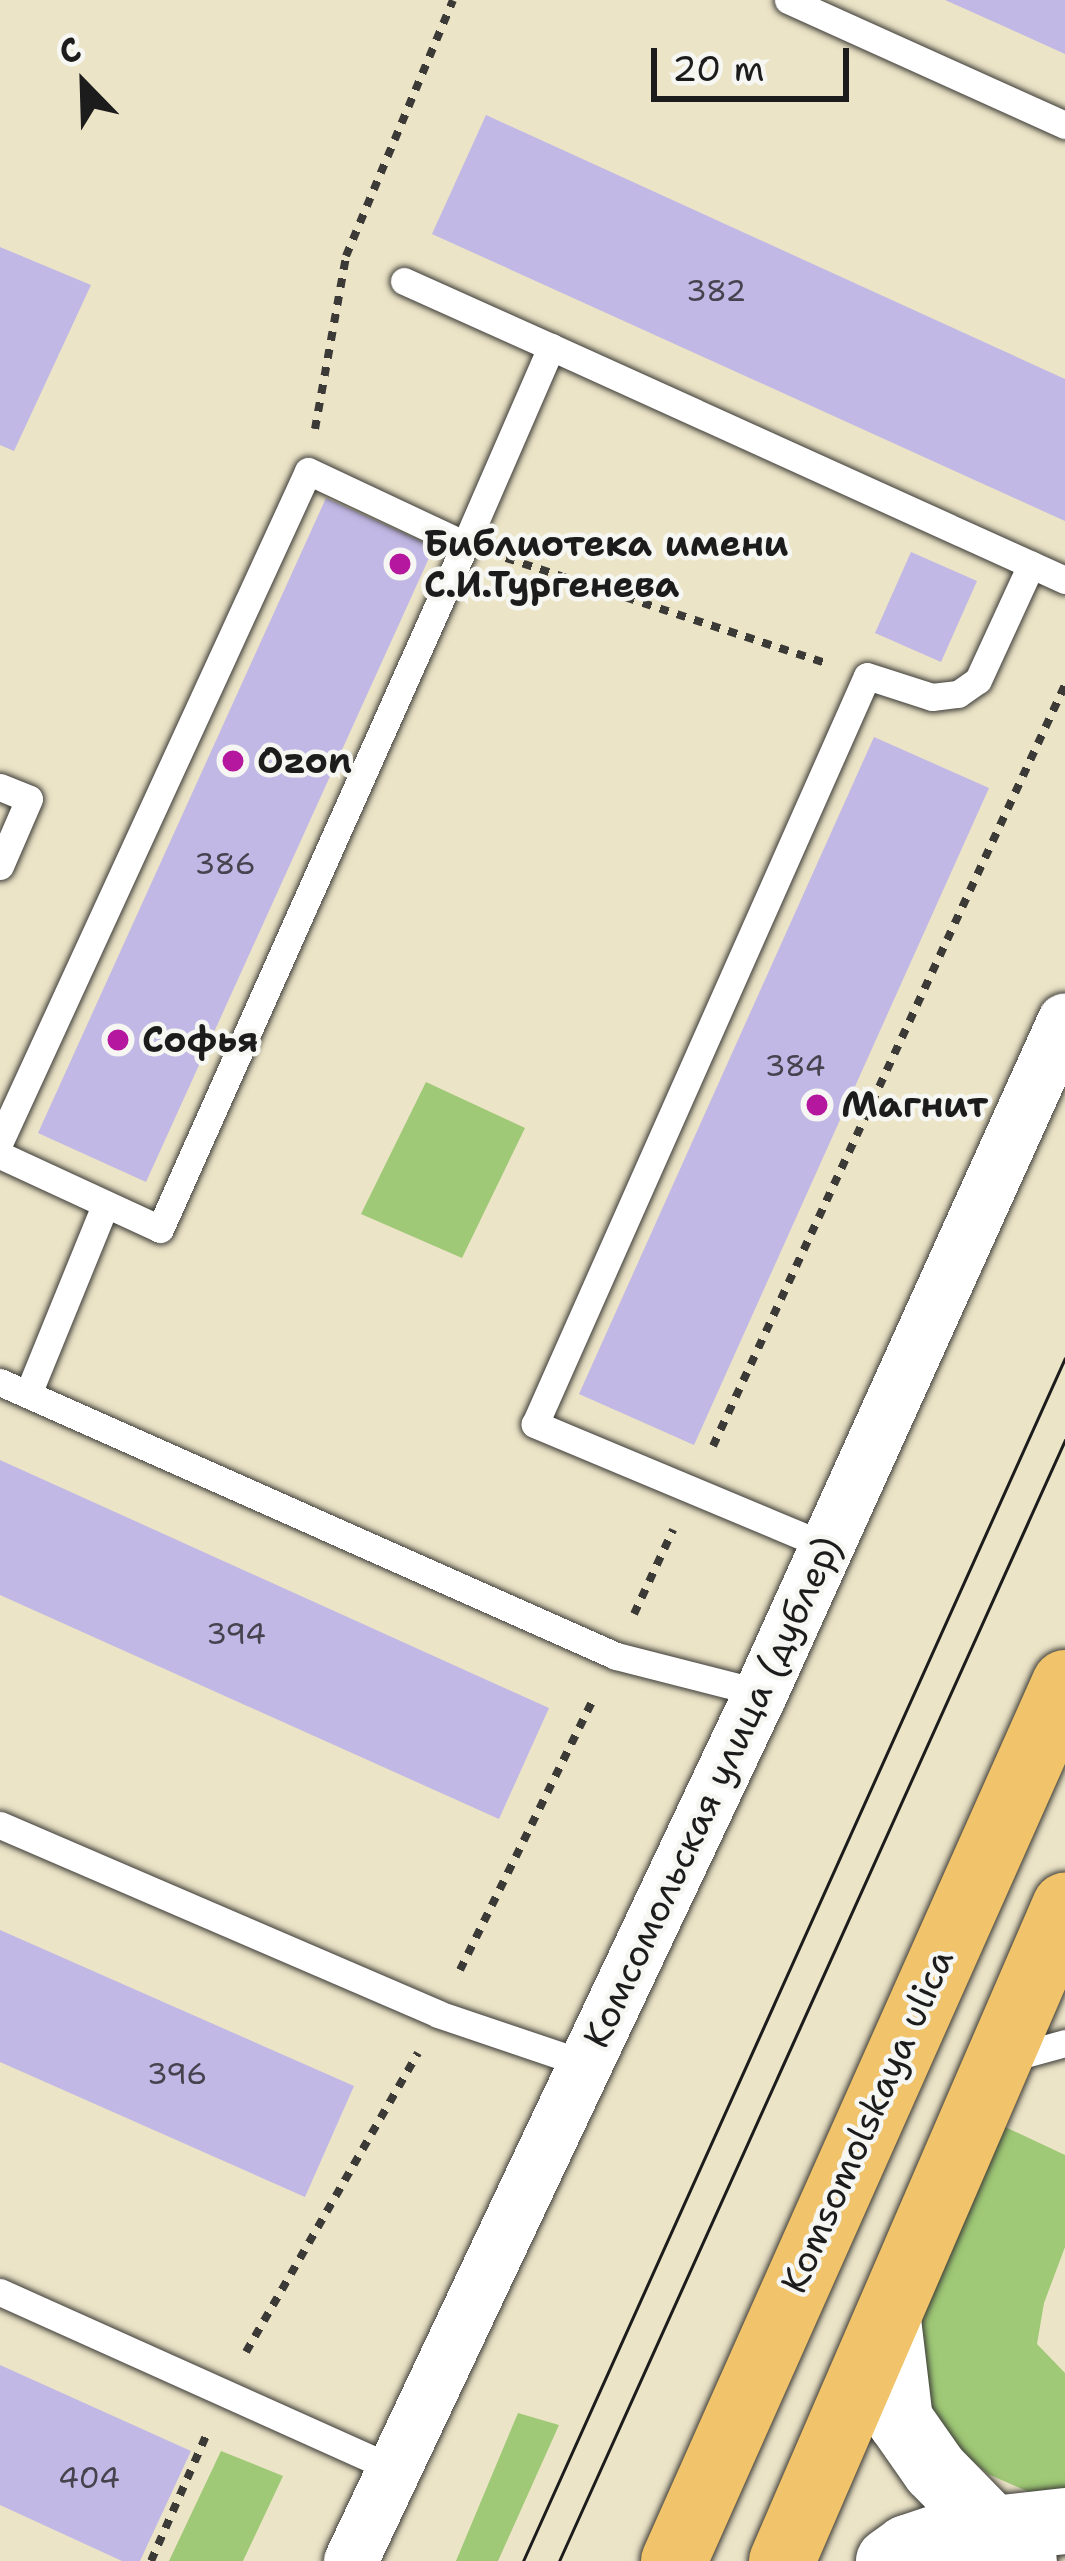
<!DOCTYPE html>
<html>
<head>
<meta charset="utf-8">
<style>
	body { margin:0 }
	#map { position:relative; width:1065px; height:2561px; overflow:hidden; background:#ece4c7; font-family:"Shantell Sans",sans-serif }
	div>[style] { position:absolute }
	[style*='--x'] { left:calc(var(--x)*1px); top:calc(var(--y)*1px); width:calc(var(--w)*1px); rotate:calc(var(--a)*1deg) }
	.green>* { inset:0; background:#9fc976 }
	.building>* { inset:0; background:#c1b8e5 }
	.path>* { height:8px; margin-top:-4px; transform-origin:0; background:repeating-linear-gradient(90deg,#3b3a36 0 9px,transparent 0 18px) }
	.roads { filter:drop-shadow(0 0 3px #3b3a36) drop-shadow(0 0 3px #3b3a36) }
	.service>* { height:27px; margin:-13.5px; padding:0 13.5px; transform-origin:13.5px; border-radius:13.5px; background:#fff }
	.minor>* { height:54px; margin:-27px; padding:0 27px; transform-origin:27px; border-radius:27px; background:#fff }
	.tertiary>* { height:66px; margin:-33px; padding:0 33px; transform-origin:33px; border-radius:33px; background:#fff }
	.primary>* { height:66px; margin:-33px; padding:0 33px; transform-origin:33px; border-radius:33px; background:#f1c36a }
	.tram>* { height:3px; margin:-1.5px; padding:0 1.5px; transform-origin:1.5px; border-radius:1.5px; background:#1c1c1c }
	.dots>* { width:33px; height:33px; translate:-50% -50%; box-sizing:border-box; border:6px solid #f6f6f2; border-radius:50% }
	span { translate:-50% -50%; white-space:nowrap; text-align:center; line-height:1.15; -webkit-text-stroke:9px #f6f6f2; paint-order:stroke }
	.number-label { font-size:30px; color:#45434e }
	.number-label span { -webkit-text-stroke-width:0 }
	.poi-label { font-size:36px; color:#1c1c1c; font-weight:700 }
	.left { translate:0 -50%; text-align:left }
	.street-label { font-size:36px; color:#1c1c1c }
	.north { position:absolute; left:24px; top:24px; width:120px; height:120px; -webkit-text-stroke:9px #f6f6f2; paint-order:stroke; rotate:337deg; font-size:33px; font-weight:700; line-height:48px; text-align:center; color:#1c1c1c }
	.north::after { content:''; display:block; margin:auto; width:42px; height:54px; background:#1c1c1c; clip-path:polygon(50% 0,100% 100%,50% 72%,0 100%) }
	.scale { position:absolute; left:651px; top:48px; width:198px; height:54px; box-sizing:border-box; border:6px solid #1c1c1c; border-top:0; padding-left:15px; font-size:36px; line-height:42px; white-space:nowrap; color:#1c1c1c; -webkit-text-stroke:9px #f6f6f2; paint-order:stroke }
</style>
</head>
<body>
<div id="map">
	<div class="green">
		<div style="clip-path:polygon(426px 1082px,525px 1128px,462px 1258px,361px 1214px)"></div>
		<div style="clip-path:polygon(1003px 2126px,1065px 2155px,1065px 2247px,1044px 2303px,1037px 2344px,1065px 2373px,1065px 2499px,1038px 2496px,988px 2474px,940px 2434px,917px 2384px,914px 2333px)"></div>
		<div style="clip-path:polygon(518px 2413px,559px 2425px,498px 2561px,456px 2561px)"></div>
		<div style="clip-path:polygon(221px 2451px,283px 2476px,243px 2561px,169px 2561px)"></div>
	</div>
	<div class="building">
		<div style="clip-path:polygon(945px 0,1065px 0,1065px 54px,1001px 25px)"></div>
		<div style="clip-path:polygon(486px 115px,1065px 379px,1065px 521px,432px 234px)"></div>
		<div style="clip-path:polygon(0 247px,91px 285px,14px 451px,0 445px)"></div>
		<div style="clip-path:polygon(326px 498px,434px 547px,146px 1182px,38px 1133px)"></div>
		<div style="clip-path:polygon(911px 552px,977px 581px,941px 662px,875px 633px)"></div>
		<div style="clip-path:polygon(874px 737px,989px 788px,694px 1445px,579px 1394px)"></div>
		<div style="clip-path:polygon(0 1460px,549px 1708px,499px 1819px,0 1595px)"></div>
		<div style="clip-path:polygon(0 1930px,354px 2086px,305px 2197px,0 2062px)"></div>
		<div style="clip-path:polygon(0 2365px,191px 2451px,140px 2561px,122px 2561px,0 2505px)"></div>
	</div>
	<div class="path">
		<div style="--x:315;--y:429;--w:176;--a:-79.8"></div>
		<div style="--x:346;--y:256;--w:277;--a:-67.3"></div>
		<div style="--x:506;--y:558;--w:334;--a:18.2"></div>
		<div style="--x:713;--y:1446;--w:838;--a:-65.18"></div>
		<div style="--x:634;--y:1614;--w:93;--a:-65.1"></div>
		<div style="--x:460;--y:1970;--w:303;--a:-63.8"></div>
		<div style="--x:246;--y:2352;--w:345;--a:-60.1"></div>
		<div style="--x:151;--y:2561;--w:137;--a:-66.3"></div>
	</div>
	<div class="roads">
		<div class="service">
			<div style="--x:788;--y:0;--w:304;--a:24.3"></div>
			<div style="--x:404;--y:281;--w:161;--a:24.2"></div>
			<div style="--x:0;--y:787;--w:31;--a:22"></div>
			<div style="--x:29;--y:799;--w:73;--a:113.4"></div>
			<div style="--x:0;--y:1141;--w:737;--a:-65.31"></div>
			<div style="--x:308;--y:471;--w:174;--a:25.2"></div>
			<div style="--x:465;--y:545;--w:216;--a:-66.5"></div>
			<div style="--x:551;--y:347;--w:564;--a:24.39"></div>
			<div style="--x:0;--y:1155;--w:176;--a:24.8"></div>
			<div style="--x:160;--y:1229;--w:749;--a:-65.97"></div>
			<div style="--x:0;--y:1382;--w:674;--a:23.98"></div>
			<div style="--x:616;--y:1656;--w:150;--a:14.3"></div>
			<div style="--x:28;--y:1394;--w:201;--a:-67.8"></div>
			<div style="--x:826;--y:1546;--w:316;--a:-157.3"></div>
			<div style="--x:535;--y:1424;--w:818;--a:-66.07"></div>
			<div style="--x:867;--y:676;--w:68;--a:17.9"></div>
			<div style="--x:932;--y:697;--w:26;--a:-7"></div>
			<div style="--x:958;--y:694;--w:24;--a:-35"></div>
			<div style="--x:978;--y:680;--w:127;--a:-65.3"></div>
			<div style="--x:0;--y:1825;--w:477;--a:23.3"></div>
			<div style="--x:438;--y:2014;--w:156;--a:18.7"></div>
			<div style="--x:1007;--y:2059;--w:60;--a:-15.4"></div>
			<div style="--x:0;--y:2292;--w:432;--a:24.2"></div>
		</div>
		<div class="minor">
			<div style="--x:351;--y:2561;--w:960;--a:-64.72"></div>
			<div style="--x:761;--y:1693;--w:738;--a:-65.69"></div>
		</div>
		<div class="tertiary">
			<div style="--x:888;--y:2320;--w:101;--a:83.2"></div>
			<div style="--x:900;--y:2420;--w:61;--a:55"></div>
			<div style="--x:935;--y:2470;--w:127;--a:45.6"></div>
			<div style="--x:889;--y:2561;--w:22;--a:-36"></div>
			<div style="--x:907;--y:2548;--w:44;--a:-18.4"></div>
			<div style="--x:949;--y:2534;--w:117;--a:-6.4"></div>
		</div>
		<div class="primary">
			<div style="--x:674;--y:2561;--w:961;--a:-66"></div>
			<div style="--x:782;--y:2561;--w:714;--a:-66.63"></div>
		</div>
	</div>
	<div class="tram">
		<div style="--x:523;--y:2561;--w:1319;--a:-65.75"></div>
		<div style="--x:559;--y:2561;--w:1230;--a:-65.71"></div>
	</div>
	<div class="dots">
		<div style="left:400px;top:564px;background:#b5179e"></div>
		<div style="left:233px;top:761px;background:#b5179e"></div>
		<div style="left:118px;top:1040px;background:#b5179e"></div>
		<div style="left:817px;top:1105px;background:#b5179e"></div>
	</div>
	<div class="number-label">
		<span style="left:716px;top:291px">382</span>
		<span style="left:225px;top:864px">386</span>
		<span style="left:795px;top:1066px">384</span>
		<span style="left:236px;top:1634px">394</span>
		<span style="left:177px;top:2074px">396</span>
		<span style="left:89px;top:2478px">404</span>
	</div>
	<div class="poi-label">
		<span class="left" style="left:424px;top:564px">Библиотека имени<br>С.И.Тургенева</span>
		<span class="left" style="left:257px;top:761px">Ozon</span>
		<span class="left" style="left:142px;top:1040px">Софья</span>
		<span class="left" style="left:841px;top:1105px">Магнит</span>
	</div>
	<div class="street-label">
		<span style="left:712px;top:1792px;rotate:-65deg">Комсомольская улица (дублер)</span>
		<span style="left:867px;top:2121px;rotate:-66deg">Komsomolskaya ulica</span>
	</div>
	<div class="north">С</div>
	<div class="scale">20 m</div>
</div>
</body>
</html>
